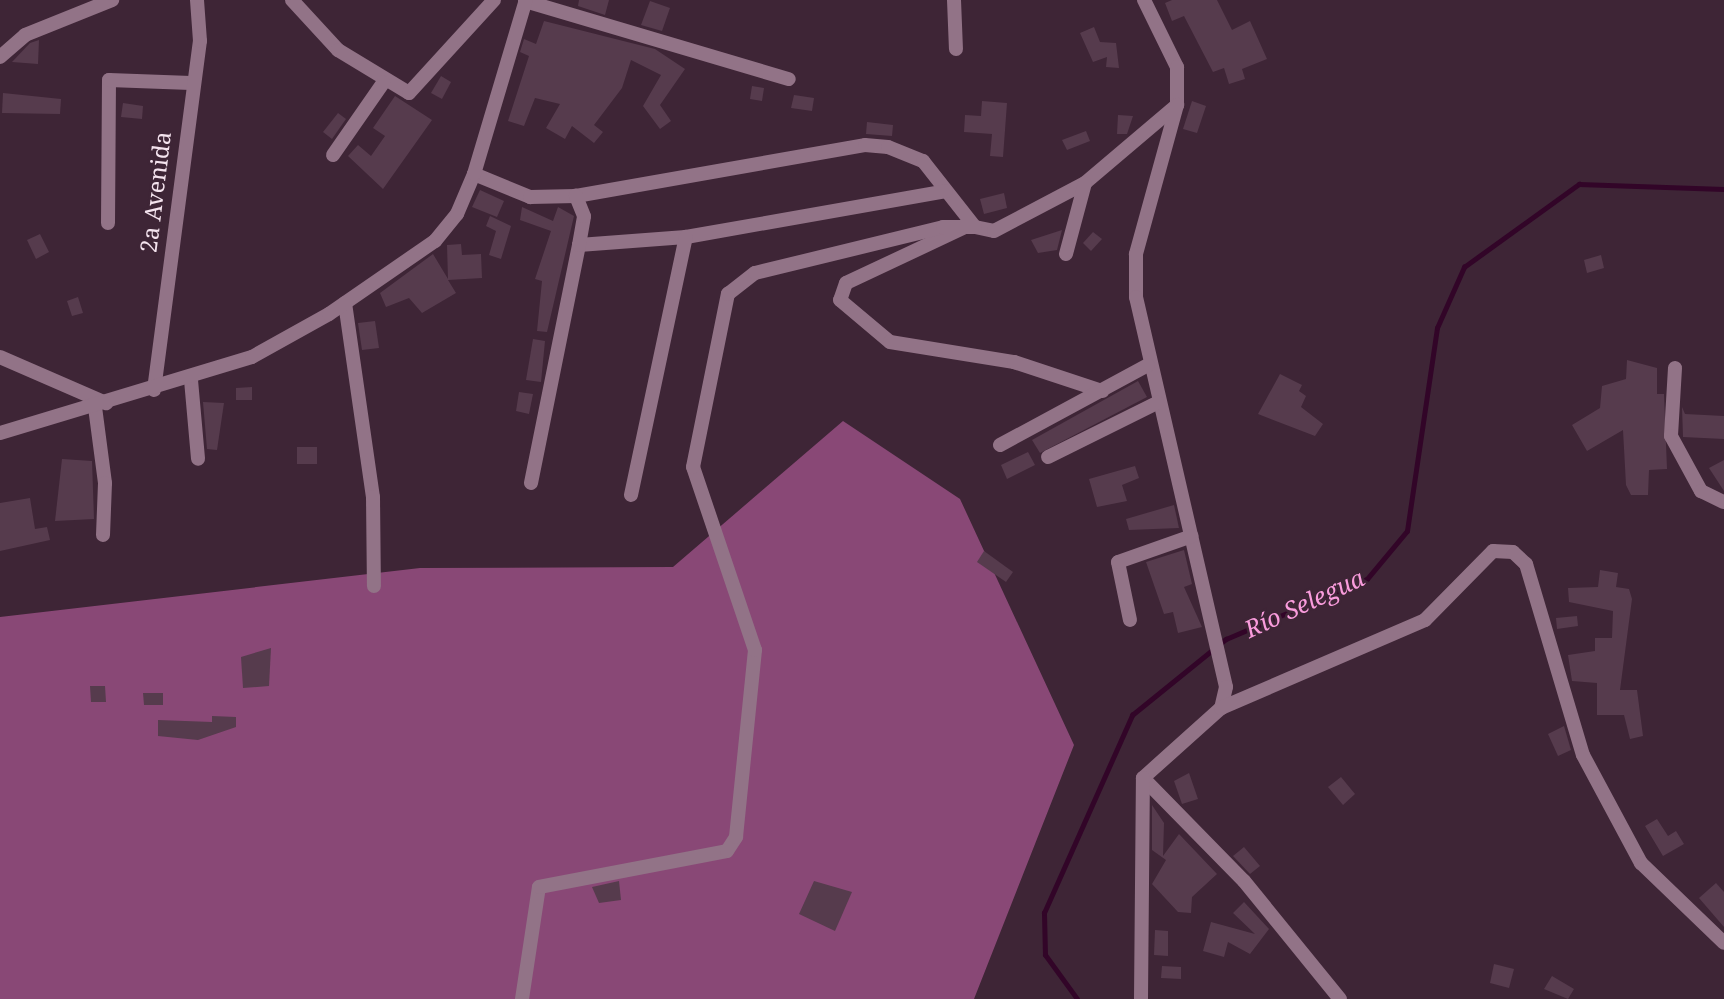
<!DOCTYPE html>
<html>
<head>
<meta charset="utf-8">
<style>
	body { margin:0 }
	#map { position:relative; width:1724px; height:999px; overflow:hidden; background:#3e2536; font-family:"Noto Serif",serif }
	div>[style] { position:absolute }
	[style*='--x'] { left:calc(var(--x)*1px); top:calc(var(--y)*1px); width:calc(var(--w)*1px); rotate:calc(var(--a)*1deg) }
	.forest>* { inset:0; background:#894876 }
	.stream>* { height:4.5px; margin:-2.25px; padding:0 2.25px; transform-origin:2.25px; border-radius:2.25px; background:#320528 }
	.building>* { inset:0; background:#563b4d }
	.minor>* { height:14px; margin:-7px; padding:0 7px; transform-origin:7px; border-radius:7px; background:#927387 }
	span { translate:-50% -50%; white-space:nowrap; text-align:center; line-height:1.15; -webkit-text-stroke:5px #3e2536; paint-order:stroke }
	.street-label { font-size:23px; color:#f4e3ee }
	.water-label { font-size:24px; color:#f99cdc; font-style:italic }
</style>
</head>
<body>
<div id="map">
	<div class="forest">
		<div style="clip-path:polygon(843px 421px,960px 499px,1074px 745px,974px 999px,0 999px,0 617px,420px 568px,673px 567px)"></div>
	</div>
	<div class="stream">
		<div style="--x:1077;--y:999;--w:54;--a:-126"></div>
		<div style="--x:1045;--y:955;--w:42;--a:-91.4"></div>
		<div style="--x:1044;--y:913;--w:217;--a:-66"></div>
		<div style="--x:1132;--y:715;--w:121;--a:-39"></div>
		<div style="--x:1226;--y:639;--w:153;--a:-23.1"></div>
		<div style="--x:1367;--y:579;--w:62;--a:-50.2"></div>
		<div style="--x:1407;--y:531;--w:205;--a:-81.6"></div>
		<div style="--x:1437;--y:328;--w:67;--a:-66.1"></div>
		<div style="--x:1464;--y:267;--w:142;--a:-35.8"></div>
		<div style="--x:1579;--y:184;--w:145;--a:2"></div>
	</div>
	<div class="building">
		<div style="clip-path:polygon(579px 0,609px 0,605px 15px,578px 6px)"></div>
		<div style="clip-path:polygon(1172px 0,1217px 0,1232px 30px,1250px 21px,1267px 59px,1242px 69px,1245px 79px,1229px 84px,1224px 68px,1213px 72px,1184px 16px,1172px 21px,1165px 3px)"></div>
		<div style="clip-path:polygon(650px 1px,670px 8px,662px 31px,641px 25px)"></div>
		<div style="clip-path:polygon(544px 21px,655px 49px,685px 69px,660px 105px,671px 121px,660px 129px,643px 106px,661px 75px,631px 60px,622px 88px,594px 125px,603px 132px,594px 143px,572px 126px,565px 139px,546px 128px,560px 104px,535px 98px,524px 126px,508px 121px,529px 56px,520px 52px,524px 39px,536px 44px)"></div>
		<div style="clip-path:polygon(1094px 27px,1100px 42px,1116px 43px,1119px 68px,1106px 67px,1107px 57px,1093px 62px,1080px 33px)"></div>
		<div style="clip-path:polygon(39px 40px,38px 64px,12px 62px,30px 43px)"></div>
		<div style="clip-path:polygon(441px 76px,451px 82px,442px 99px,431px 93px)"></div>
		<div style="clip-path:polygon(752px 86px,764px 88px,762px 101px,750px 99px)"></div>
		<div style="clip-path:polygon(3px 93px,61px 99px,60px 114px,2px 113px)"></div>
		<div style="clip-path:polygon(794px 95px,814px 98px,812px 111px,791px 108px)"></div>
		<div style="clip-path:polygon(395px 96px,432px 120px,383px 189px,348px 156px,358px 145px,371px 156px,385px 136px,373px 128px)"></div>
		<div style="clip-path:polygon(982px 101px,1007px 103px,1003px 157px,990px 156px,992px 134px,964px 132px,965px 115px,981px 116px)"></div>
		<div style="clip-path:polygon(1192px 101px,1206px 106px,1197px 133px,1183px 129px)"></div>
		<div style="clip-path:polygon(123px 103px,143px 106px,142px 119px,121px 117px)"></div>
		<div style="clip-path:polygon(338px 113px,346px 119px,332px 139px,323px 132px)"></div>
		<div style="clip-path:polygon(1118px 115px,1133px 116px,1127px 134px,1117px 134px)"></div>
		<div style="clip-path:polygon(867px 122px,893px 125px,892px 136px,866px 134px)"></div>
		<div style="clip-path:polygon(1086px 131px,1090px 141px,1067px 150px,1062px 140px)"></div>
		<div style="clip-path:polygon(480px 190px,504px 201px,497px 217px,472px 207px)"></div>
		<div style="clip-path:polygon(1004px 193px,1007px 208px,984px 214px,980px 199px)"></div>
		<div style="clip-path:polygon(522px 207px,553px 221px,558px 207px,574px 216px,547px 332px,537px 331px,542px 281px,535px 279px,551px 231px,520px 220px)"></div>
		<div style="clip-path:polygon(490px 216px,511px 226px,501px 259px,489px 255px,496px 231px,486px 226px)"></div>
		<div style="clip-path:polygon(1062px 230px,1057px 250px,1038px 253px,1031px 240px)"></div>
		<div style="clip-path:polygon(1093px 232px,1102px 239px,1091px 251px,1083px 243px)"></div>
		<div style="clip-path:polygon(40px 234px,49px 252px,36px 259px,27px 240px)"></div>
		<div style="clip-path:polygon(461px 244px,462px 255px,481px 254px,482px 278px,448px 280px,456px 293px,422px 313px,409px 298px,386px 307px,380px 293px,433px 254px,448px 279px,447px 245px)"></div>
		<div style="clip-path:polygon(1601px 255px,1604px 268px,1587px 273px,1584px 260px)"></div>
		<div style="clip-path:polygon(78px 297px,83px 313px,72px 316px,67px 301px)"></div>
		<div style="clip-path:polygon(375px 321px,379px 348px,362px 350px,358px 323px)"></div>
		<div style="clip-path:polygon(533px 339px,545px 341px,541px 382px,526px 380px)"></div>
		<div style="clip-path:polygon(1627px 360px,1657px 368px,1657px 394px,1664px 394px,1667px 469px,1649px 470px,1648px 495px,1631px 495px,1626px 485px,1623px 430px,1587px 451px,1572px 425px,1600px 408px,1602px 386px,1626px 379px)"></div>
		<div style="clip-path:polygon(1280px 374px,1302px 385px,1299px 391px,1306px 396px,1301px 407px,1323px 424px,1315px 436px,1258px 414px)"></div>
		<div style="clip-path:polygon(1138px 381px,1147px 397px,1040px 453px,1032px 440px)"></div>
		<div style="clip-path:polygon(252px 387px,252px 400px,236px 400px,236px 388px)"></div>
		<div style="clip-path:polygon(519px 392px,533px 394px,529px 414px,516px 411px)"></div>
		<div style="clip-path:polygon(203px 402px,224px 403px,217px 450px,207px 449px)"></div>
		<div style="clip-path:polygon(1682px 407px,1685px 414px,1724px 416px,1724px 439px,1683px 437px)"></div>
		<div style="clip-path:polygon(297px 447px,317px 447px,317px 464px,297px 464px)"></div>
		<div style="clip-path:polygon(1028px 452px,1035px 465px,1007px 479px,1001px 465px)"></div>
		<div style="clip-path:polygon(62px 459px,92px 461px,94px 519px,55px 521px)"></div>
		<div style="clip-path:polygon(1724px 460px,1724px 491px,1709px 468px)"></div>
		<div style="clip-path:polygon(1135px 466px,1139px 478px,1122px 485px,1127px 501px,1097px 507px,1089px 479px)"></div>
		<div style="clip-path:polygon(30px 498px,35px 529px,47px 527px,50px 540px,0 551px,0 503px)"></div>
		<div style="clip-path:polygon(1174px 505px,1179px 528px,1129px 530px,1126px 519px)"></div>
		<div style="clip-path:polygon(1184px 550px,1192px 584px,1184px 587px,1202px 627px,1178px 633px,1173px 612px,1164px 614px,1146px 562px)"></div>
		<div style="clip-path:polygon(984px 551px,1013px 572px,1006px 582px,977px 562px)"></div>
		<div style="clip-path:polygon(1600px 570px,1618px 573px,1616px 587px,1629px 589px,1632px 599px,1620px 690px,1637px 690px,1643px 736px,1630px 739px,1624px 715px,1597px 715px,1597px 683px,1572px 681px,1568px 655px,1595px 651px,1595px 638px,1612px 638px,1613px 611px,1569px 602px,1568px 588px,1598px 587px)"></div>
		<div style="clip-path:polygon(1577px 616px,1578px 626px,1557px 629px,1556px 618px)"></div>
		<div style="clip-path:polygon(271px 648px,269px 686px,243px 688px,241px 657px)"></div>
		<div style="clip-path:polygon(90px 686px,105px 686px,106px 702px,91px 702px)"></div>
		<div style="clip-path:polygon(143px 693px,163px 693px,163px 705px,144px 705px)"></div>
		<div style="clip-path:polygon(212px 716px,236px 717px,236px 727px,198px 740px,158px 736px,158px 720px,212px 722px)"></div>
		<div style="clip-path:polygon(1564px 726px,1571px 750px,1558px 756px,1548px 734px)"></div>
		<div style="clip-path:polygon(1189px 773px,1198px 799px,1182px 804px,1174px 781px)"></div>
		<div style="clip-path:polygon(1341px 777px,1355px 794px,1343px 805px,1328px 787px)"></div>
		<div style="clip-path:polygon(1152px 805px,1164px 823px,1163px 856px,1179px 834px,1217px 874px,1192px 897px,1191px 913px,1178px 912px,1152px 884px,1166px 860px,1152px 850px)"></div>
		<div style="clip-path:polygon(1657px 819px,1668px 836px,1676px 831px,1684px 844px,1663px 856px,1645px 826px)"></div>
		<div style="clip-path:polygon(1244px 847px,1260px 866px,1250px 874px,1233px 856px)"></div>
		<div style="clip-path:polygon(619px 881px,621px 900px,599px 903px,592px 887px)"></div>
		<div style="clip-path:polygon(814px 881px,852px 892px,835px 931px,799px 914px)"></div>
		<div style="clip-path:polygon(1716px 883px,1724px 892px,1724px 927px,1699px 898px)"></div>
		<div style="clip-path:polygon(1244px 902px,1269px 929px,1250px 954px,1228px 942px,1224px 957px,1203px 951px,1211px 922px,1255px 934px,1233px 913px)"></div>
		<div style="clip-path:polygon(1155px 930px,1168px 931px,1168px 956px,1154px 955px)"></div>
		<div style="clip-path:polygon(1494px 964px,1514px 969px,1509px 988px,1490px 983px)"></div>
		<div style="clip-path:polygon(1162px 966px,1181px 967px,1181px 979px,1161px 978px)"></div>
		<div style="clip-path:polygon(1552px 976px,1574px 989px,1568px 999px,1544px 989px)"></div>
	</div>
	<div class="minor">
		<div style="--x:292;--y:0;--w:68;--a:47.4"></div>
		<div style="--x:338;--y:50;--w:83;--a:31.2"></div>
		<div style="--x:409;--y:93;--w:126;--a:-47.6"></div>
		<div style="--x:954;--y:0;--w:49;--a:87.7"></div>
		<div style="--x:1144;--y:0;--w:75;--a:63.8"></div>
		<div style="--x:1177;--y:67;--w:38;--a:90"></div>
		<div style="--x:1177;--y:105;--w:155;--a:105.4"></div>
		<div style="--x:1136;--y:254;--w:43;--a:90"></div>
		<div style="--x:1136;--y:297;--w:400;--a:77"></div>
		<div style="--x:1226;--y:687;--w:22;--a:103"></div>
		<div style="--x:1221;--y:708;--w:105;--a:138.1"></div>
		<div style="--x:1143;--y:778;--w:144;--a:45.6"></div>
		<div style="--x:1244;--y:881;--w:152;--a:50.9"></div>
		<div style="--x:525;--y:1;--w:275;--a:16.5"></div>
		<div style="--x:0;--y:57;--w:33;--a:-41"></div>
		<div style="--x:25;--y:35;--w:94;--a:-21.9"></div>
		<div style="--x:333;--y:155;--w:88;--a:-55.2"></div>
		<div style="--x:474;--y:174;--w:61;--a:22.3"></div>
		<div style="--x:530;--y:197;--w:46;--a:-1.2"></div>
		<div style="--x:576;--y:196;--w:293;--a:-10"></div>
		<div style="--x:865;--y:145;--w:23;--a:5"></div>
		<div style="--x:888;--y:147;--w:38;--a:22"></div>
		<div style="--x:923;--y:161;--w:84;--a:51.8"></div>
		<div style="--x:975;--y:227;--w:19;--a:12"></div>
		<div style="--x:994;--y:231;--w:103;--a:-27.8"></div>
		<div style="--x:1085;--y:183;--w:121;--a:-40.3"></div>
		<div style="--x:108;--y:223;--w:143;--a:-89.6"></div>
		<div style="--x:109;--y:80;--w:82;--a:2.1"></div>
		<div style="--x:963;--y:228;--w:129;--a:154.8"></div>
		<div style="--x:846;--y:283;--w:18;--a:109"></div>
		<div style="--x:840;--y:300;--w:65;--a:40"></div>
		<div style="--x:890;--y:342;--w:126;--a:9.2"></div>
		<div style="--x:1014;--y:362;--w:93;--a:18.2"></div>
		<div style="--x:579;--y:245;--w:107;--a:-4.3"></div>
		<div style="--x:686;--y:237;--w:264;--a:-10"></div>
		<div style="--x:1066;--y:254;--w:73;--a:-75"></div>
		<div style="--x:345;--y:303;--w:196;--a:81.8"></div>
		<div style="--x:373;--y:497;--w:89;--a:89.4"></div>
		<div style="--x:0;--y:357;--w:116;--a:23.5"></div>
		<div style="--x:1675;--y:368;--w:68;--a:93.4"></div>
		<div style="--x:1671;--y:436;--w:63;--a:61.4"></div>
		<div style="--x:1701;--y:491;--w:25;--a:26"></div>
		<div style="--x:191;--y:380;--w:79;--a:84.9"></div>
		<div style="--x:154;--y:390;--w:352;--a:-82.5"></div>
		<div style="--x:200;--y:41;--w:41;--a:-94.2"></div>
		<div style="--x:95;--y:407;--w:77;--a:82.5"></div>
		<div style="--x:105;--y:483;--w:52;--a:92.2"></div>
		<div style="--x:0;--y:433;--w:263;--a:-16.8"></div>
		<div style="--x:252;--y:357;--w:88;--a:-29.2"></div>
		<div style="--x:329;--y:314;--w:129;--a:-34.6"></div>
		<div style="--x:435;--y:241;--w:35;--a:-51"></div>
		<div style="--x:457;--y:214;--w:43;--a:-67"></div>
		<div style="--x:474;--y:174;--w:182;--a:-73.4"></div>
		<div style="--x:1000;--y:445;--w:168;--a:-28.4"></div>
		<div style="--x:1048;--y:457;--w:122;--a:-26.4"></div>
		<div style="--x:531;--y:483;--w:243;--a:-78.6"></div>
		<div style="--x:579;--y:245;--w:29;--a:-80"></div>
		<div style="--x:584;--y:216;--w:22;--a:-112"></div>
		<div style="--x:631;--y:495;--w:264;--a:-78"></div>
		<div style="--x:1130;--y:620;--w:59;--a:-101.7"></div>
		<div style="--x:1118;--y:562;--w:78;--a:-19.4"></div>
		<div style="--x:1221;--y:708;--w:222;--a:-23.3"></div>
		<div style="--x:1425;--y:620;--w:97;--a:-45.4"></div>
		<div style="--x:1493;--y:551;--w:20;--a:3"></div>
		<div style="--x:1513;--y:552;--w:18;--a:43"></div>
		<div style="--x:1526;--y:564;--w:199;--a:73.4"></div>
		<div style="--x:1583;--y:755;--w:123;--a:61.8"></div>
		<div style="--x:1641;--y:863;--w:115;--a:43.9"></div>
		<div style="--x:522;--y:999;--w:113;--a:-81.4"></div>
		<div style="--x:539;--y:887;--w:191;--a:-10.8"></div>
		<div style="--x:727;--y:851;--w:17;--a:-57"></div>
		<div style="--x:736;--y:837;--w:188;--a:-84.2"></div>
		<div style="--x:755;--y:650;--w:193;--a:-108.7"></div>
		<div style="--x:693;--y:467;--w:177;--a:-78.6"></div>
		<div style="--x:728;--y:294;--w:34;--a:-38"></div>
		<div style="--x:755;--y:273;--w:194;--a:-13.7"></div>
		<div style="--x:943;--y:227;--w:32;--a:0"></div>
		<div style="--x:1141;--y:999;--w:221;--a:-89.5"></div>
	</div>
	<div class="street-label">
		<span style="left:155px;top:192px;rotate:-83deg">2a Avenida</span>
	</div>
	<div class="water-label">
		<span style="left:1304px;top:603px;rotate:-25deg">Río Selegua</span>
	</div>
</div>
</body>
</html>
